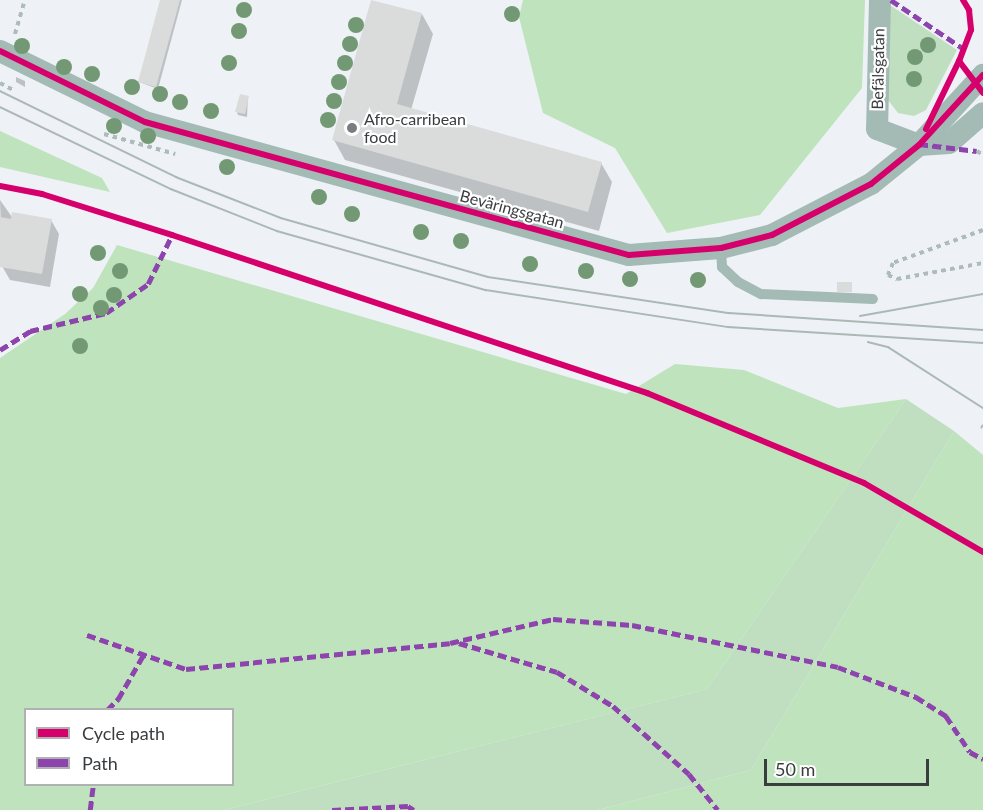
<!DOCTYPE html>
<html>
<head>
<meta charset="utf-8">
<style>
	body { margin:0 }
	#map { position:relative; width:983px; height:810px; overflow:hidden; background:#eef2f6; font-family:Lato,sans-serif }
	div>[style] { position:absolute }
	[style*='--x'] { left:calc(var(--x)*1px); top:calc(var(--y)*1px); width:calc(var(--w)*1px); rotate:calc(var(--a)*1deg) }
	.green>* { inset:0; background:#c0dfc1 }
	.forest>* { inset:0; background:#bee3bd }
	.shadow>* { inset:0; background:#0003 }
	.building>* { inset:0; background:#dadbdb }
	.path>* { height:4px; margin-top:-2px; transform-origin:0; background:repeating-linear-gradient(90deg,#adbcba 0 4.5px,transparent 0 9px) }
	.service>* { height:10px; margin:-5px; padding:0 5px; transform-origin:5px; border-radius:5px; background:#a3bab5 }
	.minor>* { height:22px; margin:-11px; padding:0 11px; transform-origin:11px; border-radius:11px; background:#a3bab5 }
	.tram>* { height:1.5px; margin:-0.75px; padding:0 0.75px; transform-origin:0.75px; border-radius:0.75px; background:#abb8b6 }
	.quiet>* { height:4.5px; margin-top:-2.25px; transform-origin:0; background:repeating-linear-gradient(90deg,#8e44ad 0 9px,transparent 0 13.5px) }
	.cycleway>* { height:6px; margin:-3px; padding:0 3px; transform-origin:3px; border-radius:3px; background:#d6006c }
	.trees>* { width:16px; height:16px; margin:-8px; border-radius:50%; background:#739974 }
	.dots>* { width:16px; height:16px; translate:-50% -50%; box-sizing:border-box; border:3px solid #fff; border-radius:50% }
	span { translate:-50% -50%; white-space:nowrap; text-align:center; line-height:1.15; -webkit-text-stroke:4.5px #fff; paint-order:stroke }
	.street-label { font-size:16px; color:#3a3d40 }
	.poi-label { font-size:16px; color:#3a3d40 }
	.left { translate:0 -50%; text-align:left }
	.legend { position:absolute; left:24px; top:708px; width:210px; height:78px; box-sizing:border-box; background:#fff; border:2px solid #b0b1b3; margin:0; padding:8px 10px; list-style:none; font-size:18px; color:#3a3d40 }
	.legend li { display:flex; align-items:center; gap:12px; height:30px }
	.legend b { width:30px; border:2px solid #b0b1b3 }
	.scale { position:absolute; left:764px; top:759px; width:165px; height:27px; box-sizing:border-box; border:3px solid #3a3d40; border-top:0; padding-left:8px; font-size:18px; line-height:21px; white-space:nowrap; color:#3a3d40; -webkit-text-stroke:4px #fff; paint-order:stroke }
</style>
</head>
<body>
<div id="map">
	<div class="green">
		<div style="clip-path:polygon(890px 5px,957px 50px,926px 110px,914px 116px,898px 113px,888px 100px)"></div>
		<div style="clip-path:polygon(906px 399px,954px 431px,751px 770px,598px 810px,224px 810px,707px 689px)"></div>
	</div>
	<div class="forest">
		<div style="clip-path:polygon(523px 0,865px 0,862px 88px,760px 215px,667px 233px,615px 148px,543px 113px,519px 17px)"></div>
		<div style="clip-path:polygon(0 131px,102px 178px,110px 192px,0 167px)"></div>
		<div style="clip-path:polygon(evenodd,117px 245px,626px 394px,675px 364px,744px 370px,838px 408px,906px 399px,707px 689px,224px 810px,0 810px,0 358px,65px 314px,93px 288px,117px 245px,26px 710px,232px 710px,232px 784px,26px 784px,26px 710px)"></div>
		<div style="clip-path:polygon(954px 431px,983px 455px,983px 810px,598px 810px,751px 770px)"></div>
	</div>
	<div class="shadow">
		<div style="clip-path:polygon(162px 0,182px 0,158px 89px,139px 82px)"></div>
		<div style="clip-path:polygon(422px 14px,433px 34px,411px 110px,601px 163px,612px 182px,599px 231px,345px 160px,334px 140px)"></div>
		<div style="clip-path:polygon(16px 77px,25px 81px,25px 87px,16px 82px)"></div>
		<div style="clip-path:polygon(248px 97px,247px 117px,238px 115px,237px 112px)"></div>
		<div style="clip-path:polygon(0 200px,12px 217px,51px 220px,59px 234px,50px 287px,10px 280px,2px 266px)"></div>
	</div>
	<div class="building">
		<div style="clip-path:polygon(160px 0,180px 0,156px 87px,138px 82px)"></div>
		<div style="clip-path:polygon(371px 0,422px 13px,397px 104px,602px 162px,588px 212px,332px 140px)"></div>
		<div style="clip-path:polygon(240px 94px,249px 96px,245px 114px,235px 112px)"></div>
		<div style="clip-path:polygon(12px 212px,52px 219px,42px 274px,0 267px,0 217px,11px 219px)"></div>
		<div style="clip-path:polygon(837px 282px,852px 282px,852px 292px,837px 292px)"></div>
	</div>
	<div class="path">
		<div style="--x:15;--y:34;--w:35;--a:-74"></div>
		<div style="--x:0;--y:83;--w:17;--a:28"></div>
		<div style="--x:104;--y:134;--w:74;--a:15.7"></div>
		<div style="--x:977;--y:151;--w:7;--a:34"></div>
		<div style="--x:983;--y:230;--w:96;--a:159.9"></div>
		<div style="--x:893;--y:263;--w:13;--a:113"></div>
		<div style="--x:888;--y:275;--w:10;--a:24"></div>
		<div style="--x:897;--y:279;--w:87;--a:-10.5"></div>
		<div style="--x:981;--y:426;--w:2;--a:27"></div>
	</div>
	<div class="service">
		<div style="--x:721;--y:248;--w:19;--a:87"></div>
		<div style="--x:722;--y:267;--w:22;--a:43"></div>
		<div style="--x:738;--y:282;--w:26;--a:28"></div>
		<div style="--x:761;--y:294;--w:112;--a:2.6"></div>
	</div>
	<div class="minor">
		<div style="--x:880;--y:0;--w:129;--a:91.3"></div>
		<div style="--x:877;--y:129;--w:45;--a:20.9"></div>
		<div style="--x:919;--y:145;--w:30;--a:-4"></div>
		<div style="--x:949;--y:143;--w:45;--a:-41.4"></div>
		<div style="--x:0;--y:51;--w:161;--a:26.1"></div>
		<div style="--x:145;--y:122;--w:502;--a:15.37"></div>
		<div style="--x:629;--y:255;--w:92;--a:-4.4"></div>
		<div style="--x:721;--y:248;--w:53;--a:-14.3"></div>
		<div style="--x:772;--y:235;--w:111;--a:-27.3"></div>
		<div style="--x:871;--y:184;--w:62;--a:-39.1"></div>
		<div style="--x:919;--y:145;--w:95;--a:-47.6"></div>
	</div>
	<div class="tram">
		<div style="--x:0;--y:91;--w:196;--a:26"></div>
		<div style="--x:176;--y:177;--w:113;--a:21.3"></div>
		<div style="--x:281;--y:218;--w:215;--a:15.9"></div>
		<div style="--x:488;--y:277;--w:244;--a:8.5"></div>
		<div style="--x:729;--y:313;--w:255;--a:3.8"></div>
		<div style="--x:0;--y:107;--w:190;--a:25.6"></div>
		<div style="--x:171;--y:189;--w:114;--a:21.6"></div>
		<div style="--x:277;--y:231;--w:217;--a:15.8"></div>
		<div style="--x:486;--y:290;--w:245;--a:8.7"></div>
		<div style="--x:728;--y:327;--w:256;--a:3.6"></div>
		<div style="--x:860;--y:316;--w:125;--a:-10.1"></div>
		<div style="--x:868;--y:342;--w:21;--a:14"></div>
		<div style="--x:888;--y:347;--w:113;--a:32.7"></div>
	</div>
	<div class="quiet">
		<div style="--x:891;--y:0;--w:88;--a:33.9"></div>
		<div style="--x:919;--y:144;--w:58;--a:6.9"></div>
		<div style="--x:0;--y:350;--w:36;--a:-32"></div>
		<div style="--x:30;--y:331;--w:78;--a:-13.3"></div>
		<div style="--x:106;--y:313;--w:51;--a:-34.6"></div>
		<div style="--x:148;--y:284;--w:55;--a:-63.9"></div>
		<div style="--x:87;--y:635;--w:105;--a:19"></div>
		<div style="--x:186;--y:669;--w:265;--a:-5.6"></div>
		<div style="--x:450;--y:643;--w:106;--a:-13.1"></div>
		<div style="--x:553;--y:619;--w:79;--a:4.3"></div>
		<div style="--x:632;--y:625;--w:210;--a:11.5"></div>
		<div style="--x:838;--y:667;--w:84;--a:21"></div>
		<div style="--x:916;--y:697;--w:36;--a:32"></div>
		<div style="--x:946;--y:716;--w:43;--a:56.3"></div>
		<div style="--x:970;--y:752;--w:15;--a:28"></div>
		<div style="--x:459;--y:643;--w:102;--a:16.5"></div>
		<div style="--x:557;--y:672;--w:66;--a:31.3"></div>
		<div style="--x:613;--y:706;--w:102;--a:41.8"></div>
		<div style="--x:689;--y:774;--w:46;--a:51.1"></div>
		<div style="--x:107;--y:710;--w:16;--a:-45"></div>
		<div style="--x:118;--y:699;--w:52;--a:-60"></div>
		<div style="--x:90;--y:810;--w:26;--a:-83"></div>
		<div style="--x:332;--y:810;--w:76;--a:-3"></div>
		<div style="--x:408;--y:806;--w:7;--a:34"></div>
	</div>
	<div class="cycleway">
		<div style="--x:963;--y:0;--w:12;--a:59"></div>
		<div style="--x:969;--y:10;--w:20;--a:84"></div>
		<div style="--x:971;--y:30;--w:33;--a:111"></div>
		<div style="--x:959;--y:61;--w:40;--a:53"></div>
		<div style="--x:0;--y:51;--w:161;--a:26.1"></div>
		<div style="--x:145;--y:122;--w:502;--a:15.37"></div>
		<div style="--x:629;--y:255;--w:92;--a:-4.4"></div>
		<div style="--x:721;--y:248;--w:53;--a:-14.3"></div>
		<div style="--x:772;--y:235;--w:111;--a:-27.3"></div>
		<div style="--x:871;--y:184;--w:62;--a:-39.1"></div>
		<div style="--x:919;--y:145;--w:95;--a:-47.6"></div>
		<div style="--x:926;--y:129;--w:76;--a:-64.1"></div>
		<div style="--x:0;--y:186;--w:43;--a:10.8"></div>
		<div style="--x:42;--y:194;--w:136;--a:17.5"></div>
		<div style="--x:172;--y:235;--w:501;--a:18.4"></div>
		<div style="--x:647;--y:393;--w:235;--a:22.5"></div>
		<div style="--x:864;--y:483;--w:138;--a:30.1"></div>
	</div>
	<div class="trees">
		<div style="left:244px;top:10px"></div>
		<div style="left:512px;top:14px"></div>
		<div style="left:356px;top:25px"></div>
		<div style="left:239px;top:31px"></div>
		<div style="left:350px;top:44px"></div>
		<div style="left:928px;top:45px"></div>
		<div style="left:22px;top:46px"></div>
		<div style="left:915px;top:57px"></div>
		<div style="left:229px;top:63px"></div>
		<div style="left:345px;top:63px"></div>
		<div style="left:64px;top:67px"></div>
		<div style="left:92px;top:74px"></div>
		<div style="left:914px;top:79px"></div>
		<div style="left:339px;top:82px"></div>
		<div style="left:132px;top:87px"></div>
		<div style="left:160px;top:94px"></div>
		<div style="left:334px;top:101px"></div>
		<div style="left:180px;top:102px"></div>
		<div style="left:211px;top:111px"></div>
		<div style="left:328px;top:120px"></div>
		<div style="left:114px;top:126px"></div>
		<div style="left:148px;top:136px"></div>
		<div style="left:227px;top:167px"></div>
		<div style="left:319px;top:197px"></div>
		<div style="left:352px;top:214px"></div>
		<div style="left:421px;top:232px"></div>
		<div style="left:461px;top:241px"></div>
		<div style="left:98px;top:253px"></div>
		<div style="left:530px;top:264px"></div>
		<div style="left:120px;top:271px"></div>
		<div style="left:586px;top:271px"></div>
		<div style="left:630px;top:279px"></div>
		<div style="left:698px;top:280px"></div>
		<div style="left:80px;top:294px"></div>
		<div style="left:114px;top:295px"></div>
		<div style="left:101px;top:308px"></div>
		<div style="left:80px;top:346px"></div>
	</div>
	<div class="dots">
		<div style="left:352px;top:128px;background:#797c80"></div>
	</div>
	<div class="street-label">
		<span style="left:878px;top:69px;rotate:-89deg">Befälsgatan</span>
		<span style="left:512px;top:209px;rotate:15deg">Beväringsgatan</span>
	</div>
	<div class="poi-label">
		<span class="left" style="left:364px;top:128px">Afro-carribean<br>food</span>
	</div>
	<ul class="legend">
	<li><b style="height:8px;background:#d6006c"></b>Cycle path</li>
	<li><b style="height:8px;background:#8e44ad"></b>Path</li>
	</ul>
	<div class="scale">50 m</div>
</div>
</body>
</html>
